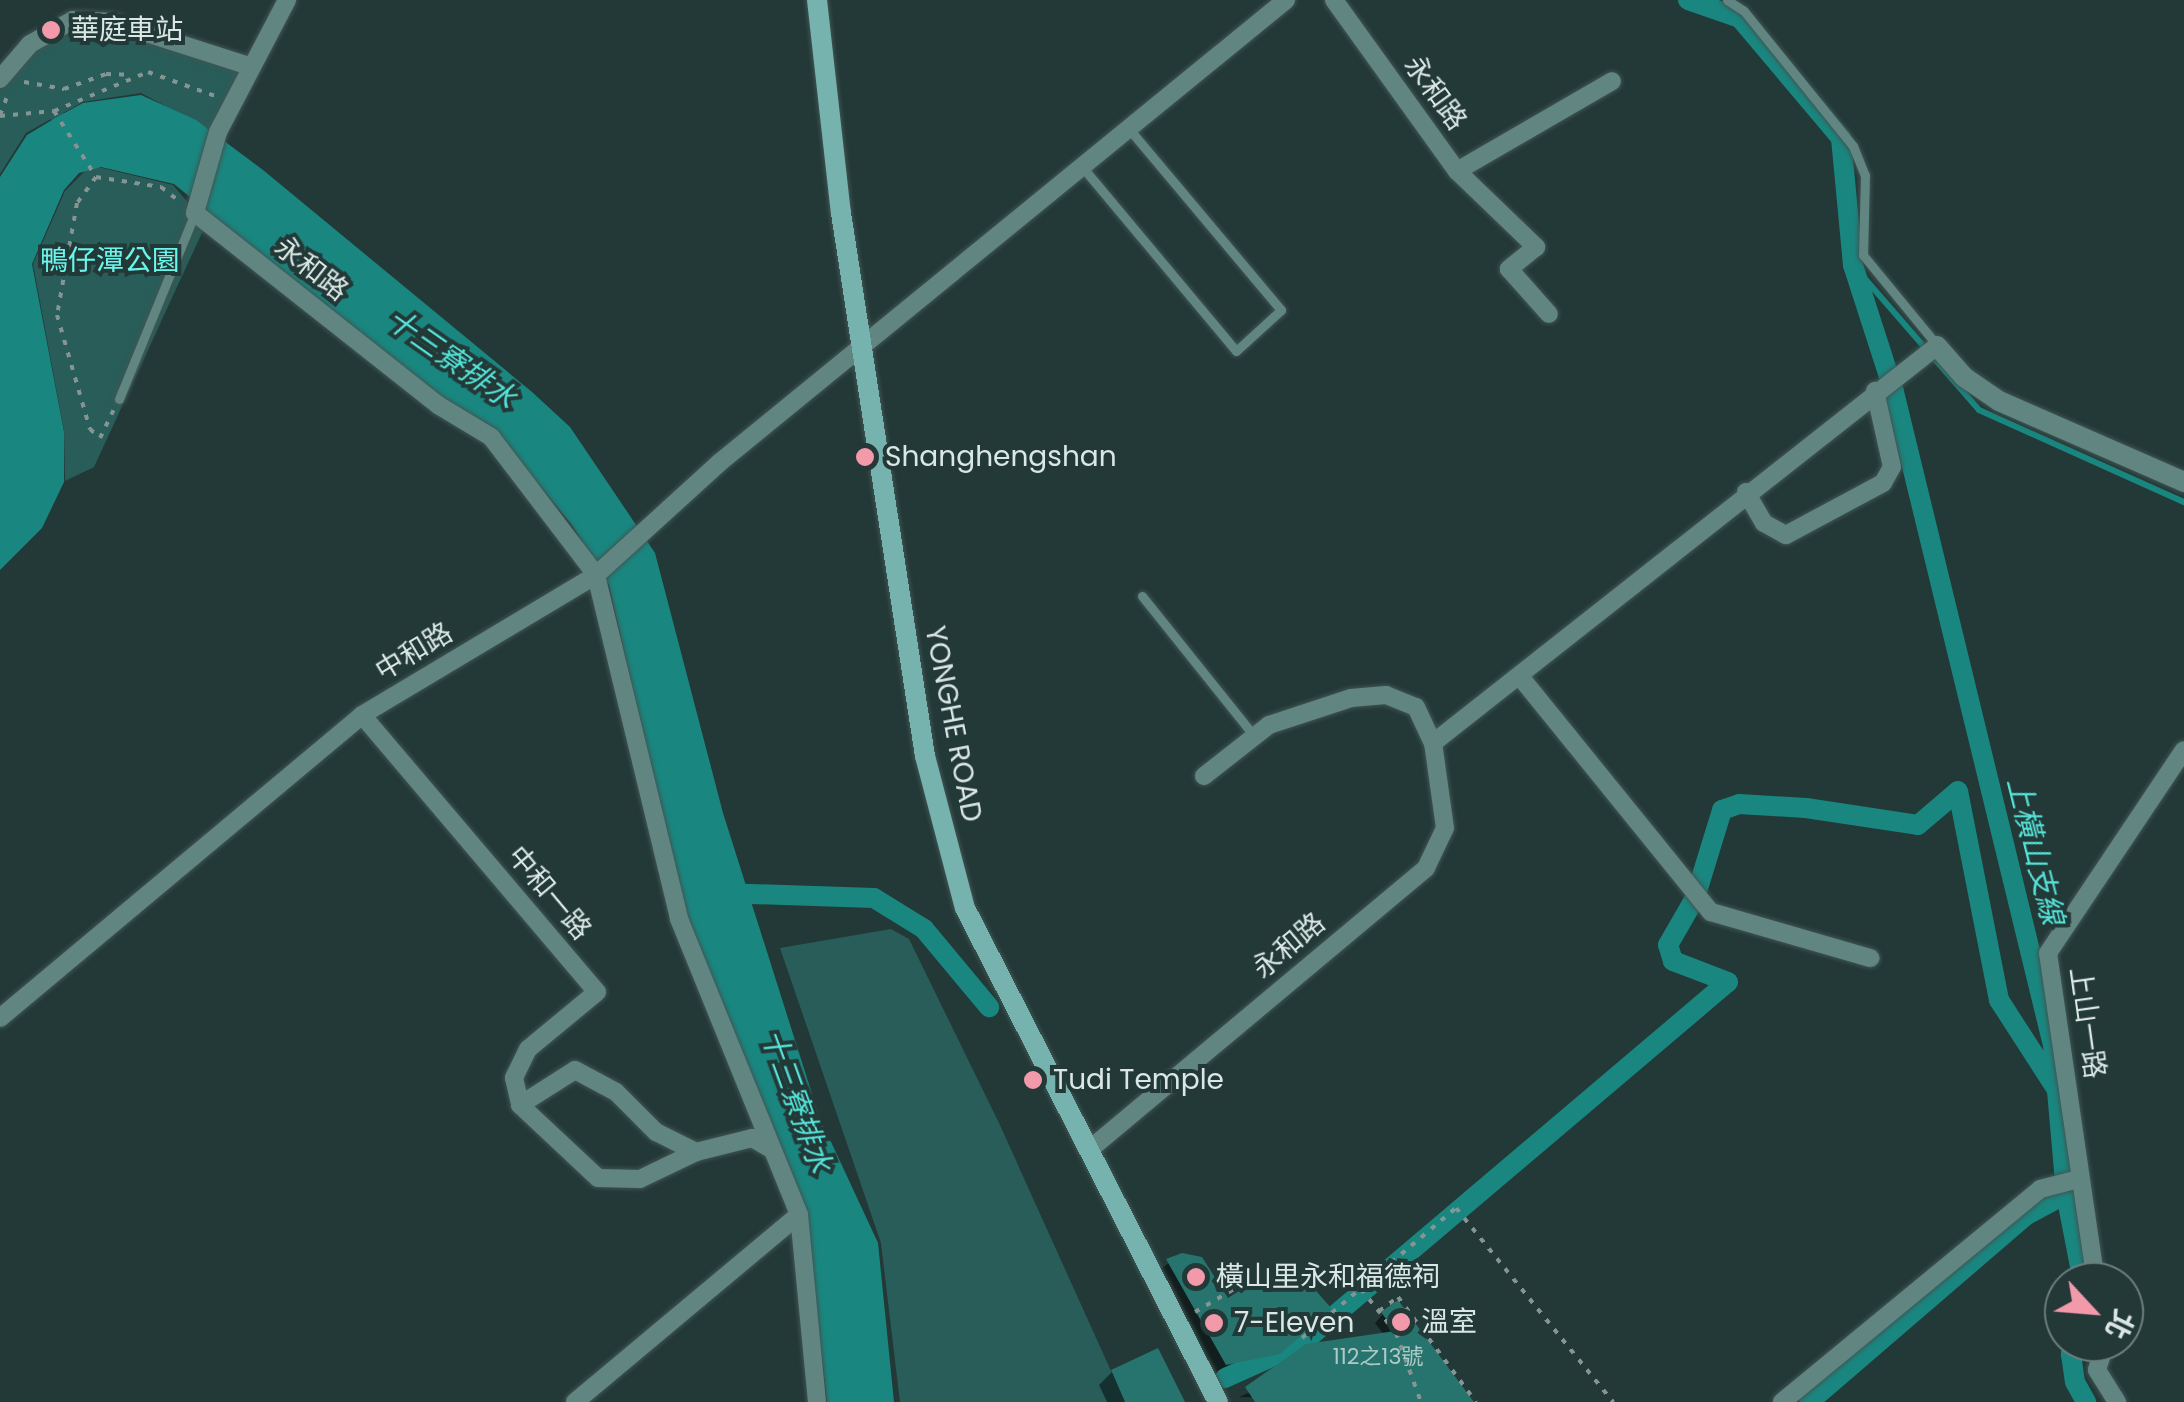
<!DOCTYPE html>
<html>
<head>
<meta charset="utf-8">
<style>
	body { margin:0 }
	#map { position:relative; width:2184px; height:1402px; overflow:hidden; background:#233937; font-family:Poppins,"Noto Sans TC",sans-serif }
	div>[style] { position:absolute }
	[style*='--x'] { left:calc(var(--x)*1px); top:calc(var(--y)*1px); width:calc(var(--w)*1px); rotate:calc(var(--a)*1deg) }
	.green>* { inset:0; background:#295d59 }
	.water>* { inset:0; background:#198780 }
	.shadow>* { inset:0; background:#0007 }
	.stream>* { height:6px; margin:-3px; padding:0 3px; transform-origin:3px; border-radius:3px; background:#198780 }
	.canal>* { height:20px; margin:-10px; padding:0 10px; transform-origin:10px; border-radius:10px; background:#198780 }
	.building>* { inset:0; background:#27736d }
	.path>* { height:4px; margin-top:-2px; transform-origin:0; background:repeating-linear-gradient(90deg,#849593 0 5px,transparent 0 13px) }
	.roads { filter:drop-shadow(0 0 2px #405553) drop-shadow(0 0 2px #405553) }
	.service>* { height:9px; margin:-4.5px; padding:0 4.5px; transform-origin:4.5px; border-radius:4.5px; background:#618682 }
	.minor>* { height:18px; margin:-9px; padding:0 9px; transform-origin:9px; border-radius:9px; background:#618682 }
	.tertiary>* { height:20px; margin:-10px; padding:0 10px; transform-origin:10px; border-radius:10px; background:#618682 }
	.secondary>* { height:20px; margin:-10px; padding:0 10px; transform-origin:10px; border-radius:10px; background:#77b3ae }
	.dots>* { width:28px; height:28px; translate:-50% -50%; box-sizing:border-box; border:5px solid #233937; border-radius:50% }
	span { translate:-50% -50%; white-space:nowrap; text-align:center; line-height:1.15; -webkit-text-stroke:8px #233937; paint-order:stroke }
	.number-label { font-size:22px; color:#adcac7 }
	.number-label span { -webkit-text-stroke-width:0 }
	.poi-label { font-size:28px; color:#dae7e5 }
	.left { translate:0 -50%; text-align:left }
	.street-label { font-size:28px; color:#dae7e5 }
	.park-label { font-size:28px; color:#6af6eb }
	.water-label { font-size:30px; color:#54e3d9; font-style:italic }
	.north { position:absolute; left:2044px; top:1262px; width:100px; height:100px; box-sizing:border-box; background:#233937; border:2px solid #6c7f7d; border-radius:50%; rotate:116deg; font-size:28px; font-weight:700; line-height:40px; text-align:center; color:#dae7e5 }
	.north::after { content:''; display:block; margin:auto; width:35px; height:45px; background:#f39aaa; clip-path:polygon(50% 0,100% 100%,50% 72%,0 100%) }
</style>
</head>
<body>
<div id="map">
	<div class="green">
		<div style="clip-path:polygon(74px 20px,247px 67px,216px 133px,141px 93px,83px 102px,63px 113px,98px 167px,173px 185px,206px 224px,94px 467px,65px 481px,64px 431px,33px 264px,65px 191px,85px 171px,51px 119px,26px 133px,0 174px,0 79px)"></div>
		<div style="clip-path:polygon(891px 929px,909px 939px,999px 1123px,1125px 1402px,900px 1402px,881px 1243px,780px 948px)"></div>
	</div>
	<div class="water">
		<div style="clip-path:polygon(141px 95px,196px 120px,263px 170px,532px 392px,570px 427px,655px 553px,723px 813px,819px 1116px,878px 1243px,894px 1402px,827px 1402px,806px 1212px,685px 918px,609px 585px,572px 525px,494px 431px,440px 399px,174px 184px,101px 167px,79px 173px,64px 190px,32px 264px,64px 432px,64px 482px,42px 528px,0 570px,0 177px,27px 135px,57px 117px,83px 103px)"></div>
	</div>
	<div class="shadow">
		<div style="clip-path:polygon(1182px 1255px,1227px 1301px,1318px 1319px,1267px 1363px,1216px 1374px,1157px 1271px)"></div>
		<div style="clip-path:polygon(1383px 1314px,1471px 1402px,1239px 1397px,1384px 1335px,1375px 1323px)"></div>
		<div style="clip-path:polygon(1112px 1372px,1182px 1402px,1107px 1402px,1099px 1385px)"></div>
	</div>
	<div class="stream">
		<div style="--x:1853;--y:265;--w:192;--a:49"></div>
		<div style="--x:1979;--y:410;--w:225;--a:24.2"></div>
	</div>
	<div class="canal">
		<div style="--x:1688;--y:0;--w:55;--a:19.1"></div>
		<div style="--x:1740;--y:18;--w:157;--a:49.9"></div>
		<div style="--x:1841;--y:138;--w:128;--a:84.6"></div>
		<div style="--x:1853;--y:265;--w:133;--a:72.1"></div>
		<div style="--x:1894;--y:392;--w:672;--a:76.32"></div>
		<div style="--x:2053;--y:1045;--w:150;--a:85"></div>
		<div style="--x:2066;--y:1194;--w:90;--a:79.1"></div>
		<div style="--x:722;--y:893;--w:152;--a:1.9"></div>
		<div style="--x:874;--y:898;--w:59;--a:31.8"></div>
		<div style="--x:924;--y:929;--w:102;--a:50.2"></div>
		<div style="--x:2081;--y:1342;--w:16;--a:130"></div>
		<div style="--x:2071;--y:1354;--w:28;--a:82"></div>
		<div style="--x:2075;--y:1382;--w:23;--a:61"></div>
		<div style="--x:1225;--y:1378;--w:85;--a:-24.4"></div>
		<div style="--x:1302;--y:1343;--w:558;--a:-40.28"></div>
		<div style="--x:1728;--y:982;--w:59;--a:-159.1"></div>
		<div style="--x:1673;--y:961;--w:17;--a:-107"></div>
		<div style="--x:1668;--y:945;--w:54;--a:-60.1"></div>
		<div style="--x:1695;--y:898;--w:92;--a:-72.9"></div>
		<div style="--x:1722;--y:810;--w:18;--a:-19"></div>
		<div style="--x:1739;--y:804;--w:67;--a:3.4"></div>
		<div style="--x:1806;--y:808;--w:113;--a:8.6"></div>
		<div style="--x:1918;--y:825;--w:52;--a:-40.4"></div>
		<div style="--x:1958;--y:791;--w:213;--a:78.9"></div>
		<div style="--x:1999;--y:1000;--w:107;--a:57.2"></div>
		<div style="--x:1809;--y:1402;--w:285;--a:-40.7"></div>
		<div style="--x:2025;--y:1216;--w:47;--a:-28.2"></div>
	</div>
	<div class="building">
		<div style="clip-path:polygon(1182px 1253px,1202px 1257px,1228px 1298px,1250px 1284px,1255px 1290px,1289px 1260px,1332px 1309px,1280px 1354px,1226px 1365px,1166px 1259px)"></div>
		<div style="clip-path:polygon(1398px 1300px,1474px 1402px,1255px 1402px,1245px 1387px,1306px 1344px,1395px 1331px,1381px 1312px)"></div>
		<div style="clip-path:polygon(1158px 1348px,1185px 1402px,1125px 1402px,1111px 1370px)"></div>
	</div>
	<div class="path">
		<div style="--x:24;--y:82;--w:41;--a:9.9"></div>
		<div style="--x:64;--y:89;--w:45;--a:-19.7"></div>
		<div style="--x:106;--y:74;--w:25;--a:2"></div>
		<div style="--x:54;--y:111;--w:78;--a:57.5"></div>
		<div style="--x:96;--y:177;--w:32;--a:126"></div>
		<div style="--x:77;--y:203;--w:114;--a:100.1"></div>
		<div style="--x:57;--y:315;--w:119;--a:73.9"></div>
		<div style="--x:90;--y:429;--w:13;--a:42"></div>
		<div style="--x:100;--y:438;--w:32;--a:-64"></div>
		<div style="--x:0;--y:115;--w:19;--a:-69"></div>
		<div style="--x:0;--y:116;--w:54;--a:-5.3"></div>
		<div style="--x:54;--y:111;--w:102;--a:-22.5"></div>
		<div style="--x:148;--y:72;--w:74;--a:19.7"></div>
		<div style="--x:96;--y:177;--w:66;--a:8.7"></div>
		<div style="--x:161;--y:187;--w:23;--a:38"></div>
		<div style="--x:1361;--y:1289;--w:56;--a:51.5"></div>
		<div style="--x:1396;--y:1333;--w:73;--a:70.1"></div>
		<div style="--x:1379;--y:1311;--w:24;--a:-36"></div>
		<div style="--x:1398;--y:1297;--w:131;--a:53.4"></div>
		<div style="--x:1195;--y:1312;--w:65;--a:-30.5"></div>
		<div style="--x:1302;--y:1338;--w:202;--a:-40.2"></div>
		<div style="--x:1456;--y:1208;--w:250;--a:51"></div>
	</div>
	<div class="roads">
		<div class="service">
			<div style="--x:1727;--y:0;--w:20;--a:33"></div>
			<div style="--x:1744;--y:11;--w:174;--a:51.1"></div>
			<div style="--x:1853;--y:146;--w:31;--a:68"></div>
			<div style="--x:1865;--y:175;--w:80;--a:91.4"></div>
			<div style="--x:1863;--y:255;--w:115;--a:50.6"></div>
			<div style="--x:1084;--y:169;--w:237;--a:50.1"></div>
			<div style="--x:1236;--y:351;--w:61;--a:-42.3"></div>
			<div style="--x:1281;--y:310;--w:234;--a:-130"></div>
			<div style="--x:119;--y:399;--w:201;--a:-67.8"></div>
			<div style="--x:1142;--y:596;--w:181;--a:51.3"></div>
		</div>
		<div class="minor">
			<div style="--x:287;--y:0;--w:149;--a:117.6"></div>
			<div style="--x:218;--y:132;--w:84;--a:105.9"></div>
			<div style="--x:195;--y:213;--w:310;--a:38.3"></div>
			<div style="--x:438;--y:405;--w:62;--a:31.1"></div>
			<div style="--x:491;--y:437;--w:173;--a:52.7"></div>
			<div style="--x:596;--y:575;--w:354;--a:76.4"></div>
			<div style="--x:679;--y:919;--w:319;--a:67.9"></div>
			<div style="--x:799;--y:1215;--w:188;--a:84.5"></div>
			<div style="--x:1334;--y:0;--w:211;--a:54.3"></div>
			<div style="--x:1457;--y:171;--w:179;--a:-30.1"></div>
			<div style="--x:0;--y:79;--w:46;--a:-49.4"></div>
			<div style="--x:30;--y:44;--w:49;--a:-29.2"></div>
			<div style="--x:73;--y:20;--w:39;--a:3"></div>
			<div style="--x:112;--y:22;--w:144;--a:17.8"></div>
			<div style="--x:1457;--y:171;--w:110;--a:43.9"></div>
			<div style="--x:1536;--y:247;--w:35;--a:141"></div>
			<div style="--x:1509;--y:269;--w:60;--a:48.4"></div>
			<div style="--x:1746;--y:492;--w:36;--a:60"></div>
			<div style="--x:1764;--y:523;--w:25;--a:29"></div>
			<div style="--x:1786;--y:535;--w:110;--a:-28.2"></div>
			<div style="--x:1883;--y:483;--w:18;--a:-61"></div>
			<div style="--x:1892;--y:467;--w:78;--a:-102.6"></div>
			<div style="--x:1522;--y:679;--w:300;--a:51"></div>
			<div style="--x:1711;--y:912;--w:166;--a:16.1"></div>
			<div style="--x:362;--y:715;--w:363;--a:49.7"></div>
			<div style="--x:597;--y:992;--w:89;--a:140.4"></div>
			<div style="--x:528;--y:1049;--w:32;--a:116"></div>
			<div style="--x:514;--y:1078;--w:28;--a:77"></div>
			<div style="--x:520;--y:1105;--w:65;--a:-32.5"></div>
			<div style="--x:575;--y:1070;--w:47;--a:28.2"></div>
			<div style="--x:616;--y:1092;--w:57;--a:45"></div>
			<div style="--x:656;--y:1132;--w:45;--a:26.6"></div>
			<div style="--x:696;--y:1152;--w:58;--a:-14"></div>
			<div style="--x:752;--y:1138;--w:20;--a:30"></div>
			<div style="--x:1204;--y:776;--w:83;--a:-38.1"></div>
			<div style="--x:1269;--y:725;--w:86;--a:-18.2"></div>
			<div style="--x:1351;--y:698;--w:35;--a:-5"></div>
			<div style="--x:1386;--y:695;--w:32;--a:22"></div>
			<div style="--x:1416;--y:707;--w:40;--a:65"></div>
			<div style="--x:0;--y:1018;--w:472;--a:-39.9"></div>
			<div style="--x:362;--y:715;--w:273;--a:-30.9"></div>
			<div style="--x:596;--y:575;--w:166;--a:-42.3"></div>
			<div style="--x:719;--y:463;--w:732;--a:-39.23"></div>
			<div style="--x:520;--y:1105;--w:107;--a:43.1"></div>
			<div style="--x:598;--y:1178;--w:42;--a:1.4"></div>
			<div style="--x:640;--y:1179;--w:62;--a:-25.7"></div>
			<div style="--x:1089;--y:1150;--w:439;--a:-39.9"></div>
			<div style="--x:1426;--y:868;--w:44;--a:-64.6"></div>
			<div style="--x:1445;--y:828;--w:86;--a:-98"></div>
			<div style="--x:1433;--y:743;--w:642;--a:-38.23"></div>
			<div style="--x:2096;--y:1282;--w:332;--a:-98.3"></div>
			<div style="--x:2048;--y:953;--w:244;--a:-56.2"></div>
			<div style="--x:2106;--y:1342;--w:29;--a:108"></div>
			<div style="--x:2097;--y:1370;--w:38;--a:58"></div>
			<div style="--x:575;--y:1402;--w:292;--a:-39.9"></div>
			<div style="--x:1782;--y:1402;--w:335;--a:-39.5"></div>
			<div style="--x:2040;--y:1189;--w:40;--a:-14.4"></div>
		</div>
		<div class="tertiary">
			<div style="--x:1937;--y:346;--w:41;--a:48.9"></div>
			<div style="--x:1964;--y:377;--w:42;--a:34.4"></div>
			<div style="--x:1999;--y:401;--w:202;--a:23.6"></div>
		</div>
		<div class="secondary">
			<div style="--x:817;--y:0;--w:214;--a:83.6"></div>
			<div style="--x:841;--y:213;--w:549;--a:81.21"></div>
			<div style="--x:925;--y:756;--w:157;--a:75.3"></div>
			<div style="--x:965;--y:908;--w:555;--a:62.88"></div>
		</div>
	</div>
	<div class="dots">
		<div style="left:51px;top:30px;background:#f39aaa"></div>
		<div style="left:865px;top:457px;background:#f39aaa"></div>
		<div style="left:1033px;top:1080px;background:#f39aaa"></div>
		<div style="left:1196px;top:1277px;background:#f39aaa"></div>
		<div style="left:1401px;top:1322px;background:#f39aaa"></div>
		<div style="left:1214px;top:1323px;background:#f39aaa"></div>
	</div>
	<div class="number-label">
		<span style="left:1378px;top:1357px">112之13號</span>
	</div>
	<div class="poi-label">
		<span class="left" style="left:71px;top:30px">華庭車站</span>
		<span class="left" style="left:885px;top:457px">Shanghengshan</span>
		<span class="left" style="left:1053px;top:1080px">Tudi Temple</span>
		<span class="left" style="left:1216px;top:1277px">橫山里永和福德祠</span>
		<span class="left" style="left:1421px;top:1322px">溫室</span>
		<span class="left" style="left:1234px;top:1323px">7-Eleven</span>
	</div>
	<div class="street-label">
		<span style="left:1435px;top:93px;rotate:54deg">永和路</span>
		<span style="left:311px;top:269px;rotate:38deg">永和路</span>
		<span style="left:414px;top:652px;rotate:-31deg">中和路</span>
		<span style="left:953px;top:724px;rotate:79deg">YONGHE ROAD</span>
		<span style="left:549px;top:893px;rotate:50deg">中和一路</span>
		<span style="left:1289px;top:946px;rotate:-40deg">永和路</span>
		<span style="left:2087px;top:1023px;rotate:82deg">上山一路</span>
	</div>
	<div class="park-label">
		<span style="left:110px;top:261px">鴨仔潭公園</span>
	</div>
	<div class="water-label">
		<span style="left:451px;top:359px;rotate:35deg">十三寮排水</span>
		<span style="left:2035px;top:851px;rotate:76deg">上橫山支線</span>
		<span style="left:796px;top:1101px;rotate:70deg">十三寮排水</span>
	</div>
	<div class="north">北</div>
</div>
</body>
</html>
